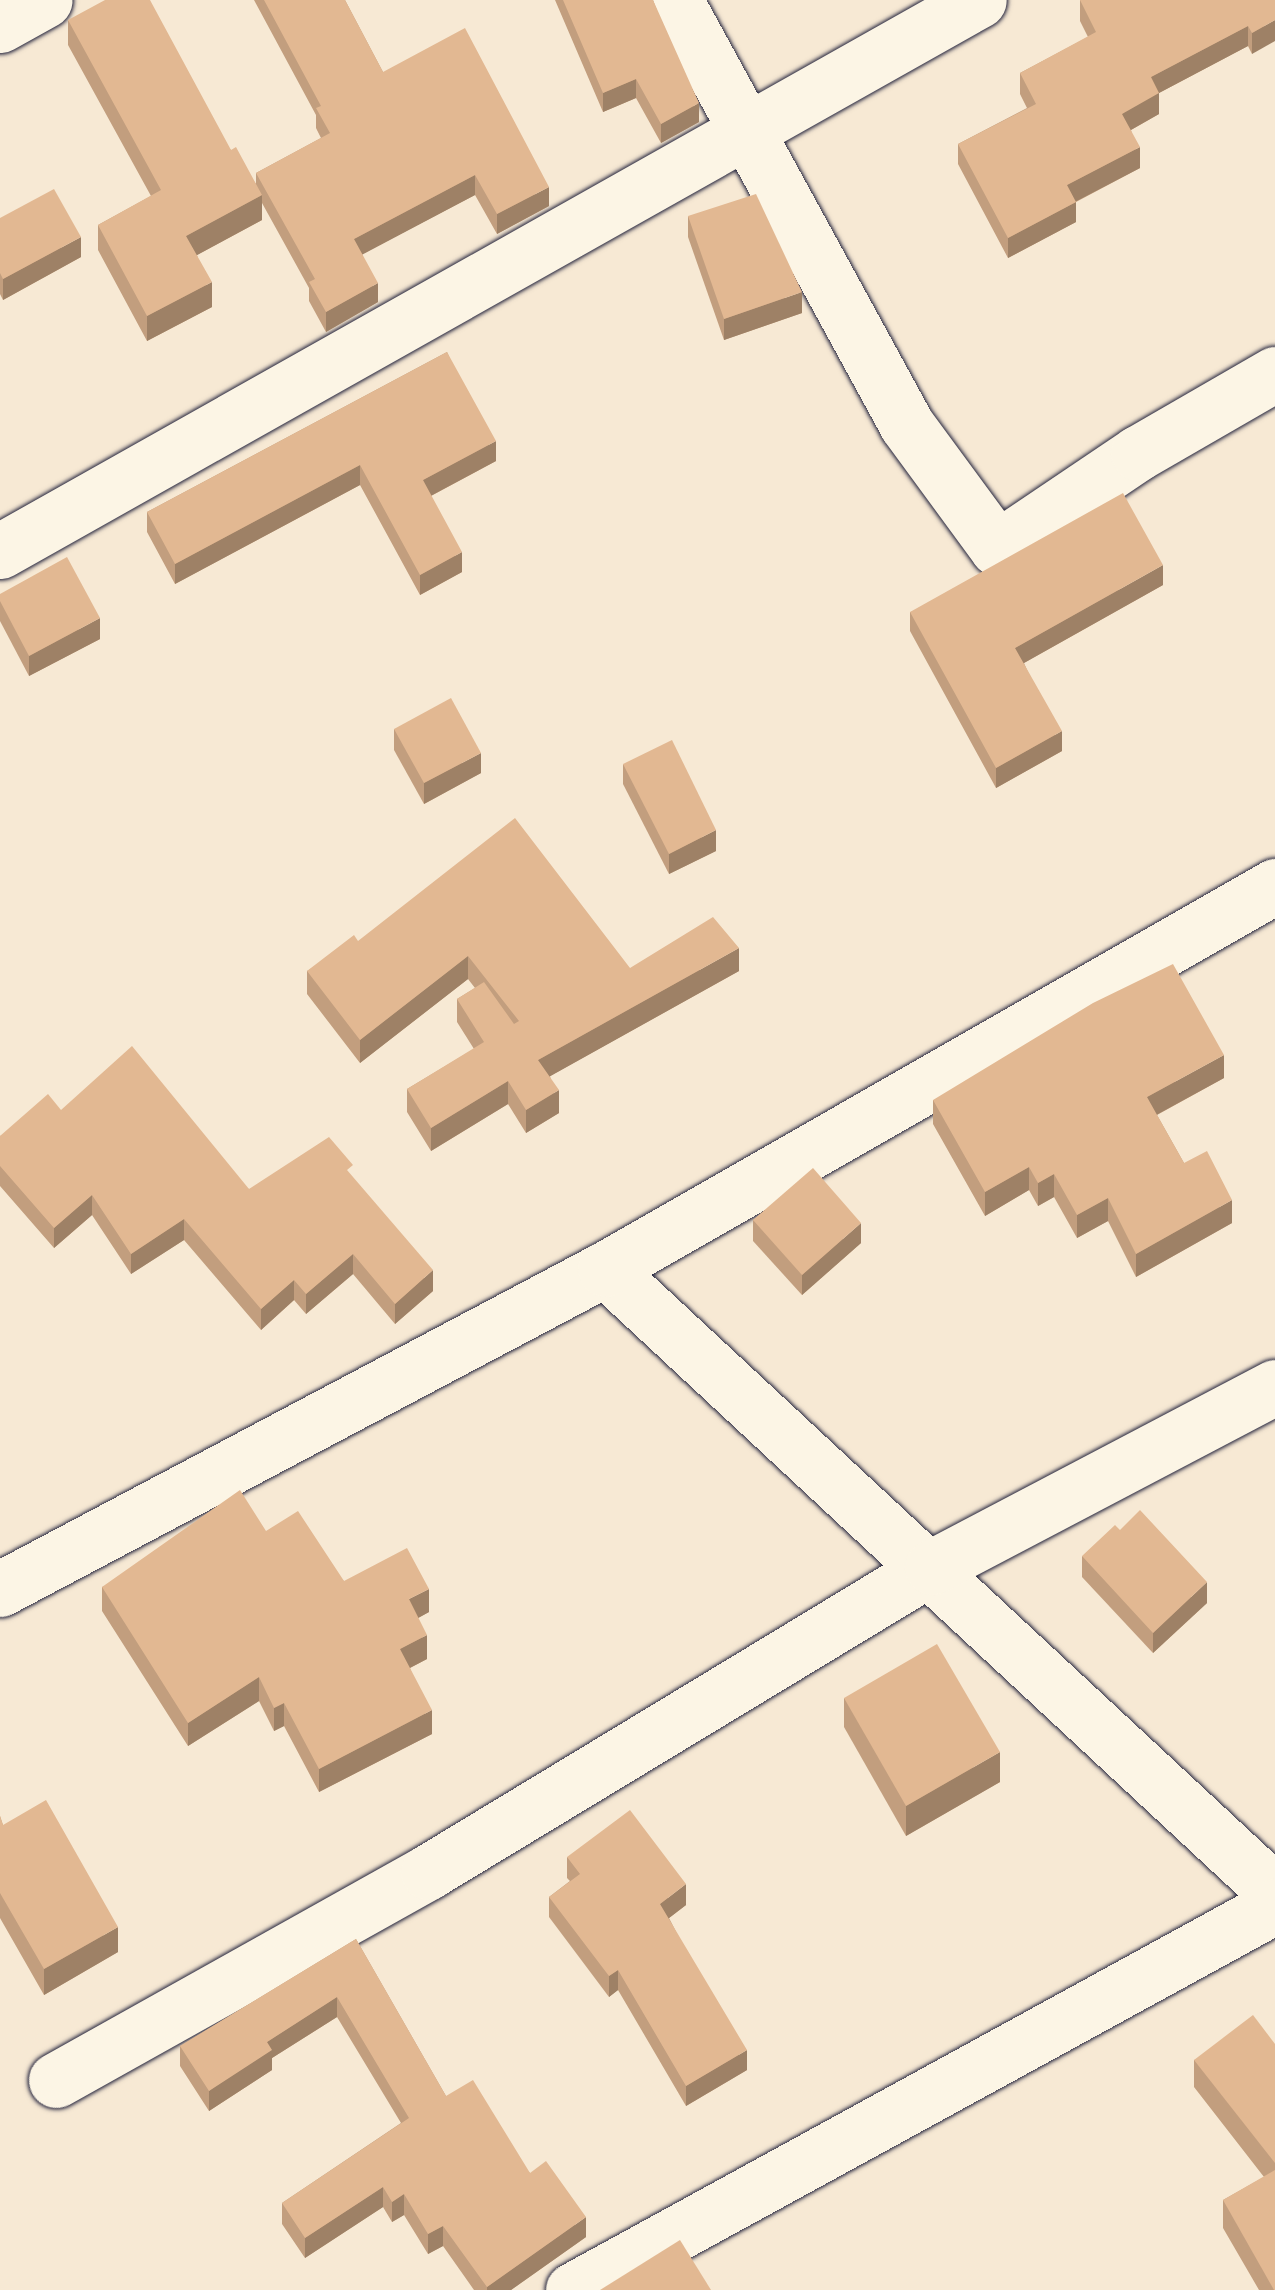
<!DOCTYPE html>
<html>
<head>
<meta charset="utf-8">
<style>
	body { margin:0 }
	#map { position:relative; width:1275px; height:2290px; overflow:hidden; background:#f7e9d4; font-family:Caveat,sans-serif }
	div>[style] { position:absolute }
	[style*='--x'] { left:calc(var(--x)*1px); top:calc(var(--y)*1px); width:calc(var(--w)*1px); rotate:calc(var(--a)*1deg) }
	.roads { filter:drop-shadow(0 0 2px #22223b) drop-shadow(0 0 2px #22223b) }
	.minor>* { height:55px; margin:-27.5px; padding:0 27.5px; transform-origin:27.5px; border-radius:27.5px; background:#fcf5e5 }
	.wall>* { inset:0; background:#c29e7e }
	.shaded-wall>* { inset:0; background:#9e8166 }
	.building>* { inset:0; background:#e2b892 }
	span { translate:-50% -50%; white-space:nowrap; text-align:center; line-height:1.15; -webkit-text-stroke:10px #fcf5e5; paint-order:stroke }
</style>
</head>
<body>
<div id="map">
	<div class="roads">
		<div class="minor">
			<div style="--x:675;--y:0;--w:483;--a:61.4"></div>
			<div style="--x:906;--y:424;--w:154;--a:53.7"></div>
			<div style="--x:997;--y:548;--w:170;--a:-34"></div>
			<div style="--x:1138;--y:453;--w:158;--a:-30"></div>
			<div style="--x:0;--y:25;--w:51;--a:-29.1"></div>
			<div style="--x:0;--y:551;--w:1123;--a:-29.37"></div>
			<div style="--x:605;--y:1269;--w:915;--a:42.92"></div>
			<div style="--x:0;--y:1589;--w:684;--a:-27.88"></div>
			<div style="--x:605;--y:1269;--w:772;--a:-29.75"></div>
			<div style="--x:56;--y:2080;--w:426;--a:-29.2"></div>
			<div style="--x:428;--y:1872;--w:589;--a:-31.18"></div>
			<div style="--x:932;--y:1567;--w:387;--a:-27.7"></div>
			<div style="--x:573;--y:2290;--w:800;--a:-28.68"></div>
		</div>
	</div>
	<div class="wall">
		<div style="clip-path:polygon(254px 0,345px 0,383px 72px,549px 206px,497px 234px,475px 195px,362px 254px,378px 302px,326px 332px,309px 301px,309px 288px,262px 203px,262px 220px,197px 255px,212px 307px,147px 341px,98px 250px,98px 225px,151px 196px,68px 45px,68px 20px,231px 150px,256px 184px,256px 173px,321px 138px,316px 128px,316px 115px)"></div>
		<div style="clip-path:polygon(555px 0,653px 0,699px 122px,661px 143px,636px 98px,603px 112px)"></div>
		<div style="clip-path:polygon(1080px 0,1275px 0,1252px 54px,1248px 46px,1159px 93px,1159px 114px,1131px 130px,1140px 168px,1076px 202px,1076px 222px,1008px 258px,958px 164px,958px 144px,1027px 108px,1020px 94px,1020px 73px,1088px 37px,1080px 21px)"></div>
		<div style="clip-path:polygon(688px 216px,802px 313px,724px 340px,688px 237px)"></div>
		<div style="clip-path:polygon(0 218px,81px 257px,3px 300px,0 294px)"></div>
		<div style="clip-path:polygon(447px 352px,496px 461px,431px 496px,462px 572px,420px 595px,360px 485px,175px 584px,147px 532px,147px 512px)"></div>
		<div style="clip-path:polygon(1163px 585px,1024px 663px,1062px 751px,996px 788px,910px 631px,910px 612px)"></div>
		<div style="clip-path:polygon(0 594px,100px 639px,29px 676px,0 621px)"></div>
		<div style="clip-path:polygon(394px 729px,481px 773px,424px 804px,394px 750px)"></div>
		<div style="clip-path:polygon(623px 764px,716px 851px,669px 874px,623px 784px)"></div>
		<div style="clip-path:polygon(358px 941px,630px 968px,739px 971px,550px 1076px,559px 1113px,526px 1133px,508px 1104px,431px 1151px,407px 1112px,407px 1089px,474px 1049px,457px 1022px,457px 999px,475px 988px,468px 979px,360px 1063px,307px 994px,307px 971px)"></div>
		<div style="clip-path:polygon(1224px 1078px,1157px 1115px,1184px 1163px,1232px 1223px,1136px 1277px,1108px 1221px,1077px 1238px,1054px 1197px,1038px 1206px,1029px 1190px,985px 1216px,933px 1124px,933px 1100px)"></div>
		<div style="clip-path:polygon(61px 1110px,249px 1189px,353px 1178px,433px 1291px,395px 1324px,353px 1274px,306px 1314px,294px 1300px,261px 1330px,184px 1240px,131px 1274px,92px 1215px,54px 1248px,0 1186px,0 1136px)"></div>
		<div style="clip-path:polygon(753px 1220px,861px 1243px,802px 1295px,753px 1241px)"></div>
		<div style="clip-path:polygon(266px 1531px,344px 1581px,429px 1612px,418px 1618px,427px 1659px,410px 1668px,432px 1734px,319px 1792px,284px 1726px,274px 1731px,259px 1701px,188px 1746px,102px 1611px,102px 1587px)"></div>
		<div style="clip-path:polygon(1082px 1556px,1207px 1603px,1153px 1653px,1082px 1577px)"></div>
		<div style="clip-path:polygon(844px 1698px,1000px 1782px,906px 1836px,844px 1727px)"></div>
		<div style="clip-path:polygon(0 1816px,3px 1825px,118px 1952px,44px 1995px,0 1918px)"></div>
		<div style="clip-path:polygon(567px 1857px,686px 1905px,669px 1918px,747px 2070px,686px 2106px,618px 1990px,609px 1997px,549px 1917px,549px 1897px,570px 1881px,567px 1878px)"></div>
		<div style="clip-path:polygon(356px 1939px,446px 2096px,530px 2173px,586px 2237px,511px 2290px,474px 2290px,443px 2246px,428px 2254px,404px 2215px,392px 2222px,383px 2207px,305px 2258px,282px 2224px,282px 2203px,401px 2123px,337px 2017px,272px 2058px,272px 2070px,209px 2111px,180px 2066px,180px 2046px)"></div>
		<div style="clip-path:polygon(1275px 2044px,1275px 2290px,1259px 2290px,1223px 2228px,1223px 2200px,1264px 2177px,1194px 2087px,1194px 2060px)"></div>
	</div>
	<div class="shaded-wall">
		<div style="clip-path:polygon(1275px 20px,1275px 41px,1252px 54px,1252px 33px)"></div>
		<div style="clip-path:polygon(1248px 26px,1248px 46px,1159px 93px,1159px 114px,1122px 135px,1122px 114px,1151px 77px)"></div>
		<div style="clip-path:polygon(636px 79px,636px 98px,603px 112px,603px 93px)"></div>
		<div style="clip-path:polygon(699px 103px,699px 122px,661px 143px,661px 124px)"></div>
		<div style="clip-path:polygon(1140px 147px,1140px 168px,1067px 206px,1067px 185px)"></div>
		<div style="clip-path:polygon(475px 175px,475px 195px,354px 259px,354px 239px)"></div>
		<div style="clip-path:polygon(549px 187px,549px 206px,497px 234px,497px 214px)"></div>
		<div style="clip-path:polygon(262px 195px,262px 220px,186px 261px,186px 236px)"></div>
		<div style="clip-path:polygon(1076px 202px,1076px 222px,1008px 258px,1008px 238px)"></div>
		<div style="clip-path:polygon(81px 237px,81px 257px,3px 300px,3px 279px)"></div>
		<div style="clip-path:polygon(212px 282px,212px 307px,147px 341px,147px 316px)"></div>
		<div style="clip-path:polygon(378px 283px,378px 302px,326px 332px,326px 312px)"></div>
		<div style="clip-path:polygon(802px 292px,802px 313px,724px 340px,724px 319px)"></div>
		<div style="clip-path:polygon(496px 441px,496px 461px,423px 500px,423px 480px)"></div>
		<div style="clip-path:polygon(360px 465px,360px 485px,175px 584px,175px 564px)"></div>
		<div style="clip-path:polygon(462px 552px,462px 572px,420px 595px,420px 575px)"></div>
		<div style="clip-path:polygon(1163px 565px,1163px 585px,1015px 668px,1015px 648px)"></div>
		<div style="clip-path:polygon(100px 618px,100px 639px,29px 676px,29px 656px)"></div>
		<div style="clip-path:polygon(1062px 731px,1062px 751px,996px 788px,996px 768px)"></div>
		<div style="clip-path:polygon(481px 753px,481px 773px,424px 804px,424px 783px)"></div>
		<div style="clip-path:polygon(716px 830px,716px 851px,669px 874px,669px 854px)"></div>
		<div style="clip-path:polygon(739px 948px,739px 971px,538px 1083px,538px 1060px)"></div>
		<div style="clip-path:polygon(468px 956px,468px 979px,360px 1063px,360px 1040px)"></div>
		<div style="clip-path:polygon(1224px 1055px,1224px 1078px,1147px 1120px,1147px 1097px)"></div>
		<div style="clip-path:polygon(508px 1081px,508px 1104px,431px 1151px,431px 1128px)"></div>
		<div style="clip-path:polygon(559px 1090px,559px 1113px,526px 1133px,526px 1110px)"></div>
		<div style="clip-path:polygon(1029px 1167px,1029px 1190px,985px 1216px,985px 1192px)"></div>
		<div style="clip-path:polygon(1054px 1174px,1054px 1197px,1038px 1206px,1038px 1183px)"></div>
		<div style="clip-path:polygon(92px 1195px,92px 1215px,54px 1248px,54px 1228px)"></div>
		<div style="clip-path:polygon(1108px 1198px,1108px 1221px,1077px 1238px,1077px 1215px)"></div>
		<div style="clip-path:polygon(1232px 1200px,1232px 1223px,1136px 1277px,1136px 1254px)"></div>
		<div style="clip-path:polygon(184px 1219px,184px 1240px,131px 1274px,131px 1254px)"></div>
		<div style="clip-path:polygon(861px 1223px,861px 1243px,802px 1295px,802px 1275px)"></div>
		<div style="clip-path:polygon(353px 1254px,353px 1274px,306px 1314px,306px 1294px)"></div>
		<div style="clip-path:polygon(433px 1270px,433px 1291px,395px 1324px,395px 1304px)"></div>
		<div style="clip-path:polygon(294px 1280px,294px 1300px,261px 1330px,261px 1309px)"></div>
		<div style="clip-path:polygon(1207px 1582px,1207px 1603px,1153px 1653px,1153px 1633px)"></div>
		<div style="clip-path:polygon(429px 1589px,429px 1612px,409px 1623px,409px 1599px)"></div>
		<div style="clip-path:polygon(427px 1635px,427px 1659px,400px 1673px,400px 1649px)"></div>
		<div style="clip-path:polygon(259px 1677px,259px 1701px,188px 1746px,188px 1723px)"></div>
		<div style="clip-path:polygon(284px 1703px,284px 1726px,274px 1731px,274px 1708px)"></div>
		<div style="clip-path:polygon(432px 1710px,432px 1734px,319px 1792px,319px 1769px)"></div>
		<div style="clip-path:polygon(1000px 1752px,1000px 1782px,906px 1836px,906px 1806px)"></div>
		<div style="clip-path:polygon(686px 1884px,686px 1905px,660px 1925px,660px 1904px)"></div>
		<div style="clip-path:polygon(118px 1927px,118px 1952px,44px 1995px,44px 1969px)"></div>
		<div style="clip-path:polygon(618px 1970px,618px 1990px,609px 1997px,609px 1976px)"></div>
		<div style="clip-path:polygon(337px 1997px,337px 2017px,272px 2058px,272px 2070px,209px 2111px,209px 2091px,267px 2042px)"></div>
		<div style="clip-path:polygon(747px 2050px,747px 2070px,686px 2106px,686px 2086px)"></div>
		<div style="clip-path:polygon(383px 2187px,383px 2207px,305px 2258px,305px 2238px)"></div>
		<div style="clip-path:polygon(404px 2194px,404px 2215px,392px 2222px,392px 2202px)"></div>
		<div style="clip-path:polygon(586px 2217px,586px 2237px,511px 2290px,487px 2290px,487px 2287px)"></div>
		<div style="clip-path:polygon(443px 2226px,443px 2246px,428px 2254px,428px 2234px)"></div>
	</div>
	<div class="building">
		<div style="clip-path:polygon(105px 0,150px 0,231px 150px,236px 147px,262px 195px,186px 236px,212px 282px,147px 316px,98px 225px,161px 190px,68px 20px)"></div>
		<div style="clip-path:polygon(264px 0,345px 0,383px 72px,465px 28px,549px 187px,497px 214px,475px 175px,354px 239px,378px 283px,326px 312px,309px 282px,315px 279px,256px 173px,330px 133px,316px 108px,321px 106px)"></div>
		<div style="clip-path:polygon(563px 0,653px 0,699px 103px,661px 124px,636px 79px,603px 93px)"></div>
		<div style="clip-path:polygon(1080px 0,1275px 0,1275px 20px,1252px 33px,1248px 26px,1151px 77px,1159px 93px,1122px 114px,1140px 147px,1067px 185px,1076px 202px,1008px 238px,958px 144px,1036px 104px,1020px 73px,1096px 32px)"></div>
		<div style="clip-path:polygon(54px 189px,81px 237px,3px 279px,0 273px,0 218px)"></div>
		<div style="clip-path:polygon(756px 194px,802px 292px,724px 319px,688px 216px)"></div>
		<div style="clip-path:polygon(447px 352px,496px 441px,423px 480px,462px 552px,420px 575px,360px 465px,175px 564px,147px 512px)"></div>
		<div style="clip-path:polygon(1123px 493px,1163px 565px,1015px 648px,1062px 731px,996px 768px,910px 612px)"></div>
		<div style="clip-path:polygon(67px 557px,100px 618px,29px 656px,0 601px,0 594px)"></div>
		<div style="clip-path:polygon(451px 698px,481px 753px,424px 783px,394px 729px)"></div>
		<div style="clip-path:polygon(672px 740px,716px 830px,669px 854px,623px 764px)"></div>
		<div style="clip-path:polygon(515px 818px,630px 968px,713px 917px,739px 948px,538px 1060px,559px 1090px,526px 1110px,508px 1081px,431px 1128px,407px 1089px,484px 1042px,457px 999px,484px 982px,514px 1024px,519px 1021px,468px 956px,360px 1040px,307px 971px,354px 935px,358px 941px)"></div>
		<div style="clip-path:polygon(1173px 964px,1224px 1055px,1147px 1097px,1184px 1163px,1207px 1151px,1232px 1200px,1136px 1254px,1108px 1198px,1077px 1215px,1054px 1174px,1038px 1183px,1029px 1167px,985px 1192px,933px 1100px,1093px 1003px)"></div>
		<div style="clip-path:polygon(132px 1046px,249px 1189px,329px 1137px,353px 1165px,347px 1170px,433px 1270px,395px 1304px,353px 1254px,306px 1294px,294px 1280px,261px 1309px,184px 1219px,131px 1254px,92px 1195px,54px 1228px,0 1166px,0 1136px,48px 1094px,61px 1110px)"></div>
		<div style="clip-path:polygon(813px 1168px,861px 1223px,802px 1275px,753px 1220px)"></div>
		<div style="clip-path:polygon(240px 1490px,266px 1531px,298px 1511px,344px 1581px,407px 1548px,429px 1589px,409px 1599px,427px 1635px,400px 1649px,432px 1710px,319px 1769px,284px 1703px,274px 1708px,259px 1677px,188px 1723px,102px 1587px)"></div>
		<div style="clip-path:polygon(1140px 1510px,1207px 1582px,1153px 1633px,1082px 1556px,1115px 1525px,1120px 1530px)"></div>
		<div style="clip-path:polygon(937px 1644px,1000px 1752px,906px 1806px,844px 1698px)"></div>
		<div style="clip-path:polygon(46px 1800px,118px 1927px,44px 1969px,0 1893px,0 1816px,3px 1825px)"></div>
		<div style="clip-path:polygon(630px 1810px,686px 1884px,660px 1904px,747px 2050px,686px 2086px,618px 1970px,609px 1976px,549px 1897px,580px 1874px,567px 1857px)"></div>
		<div style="clip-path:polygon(356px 1939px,446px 2096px,473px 2080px,530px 2173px,546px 2161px,586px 2217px,487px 2287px,443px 2226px,428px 2234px,404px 2194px,392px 2202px,383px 2187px,305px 2238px,282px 2203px,409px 2118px,337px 1997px,267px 2042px,272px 2050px,209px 2091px,180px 2046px)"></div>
		<div style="clip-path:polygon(1253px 2015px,1275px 2044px,1275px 2163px,1194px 2060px)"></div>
		<div style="clip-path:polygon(1275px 2170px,1275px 2290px,1274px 2290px,1223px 2200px)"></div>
		<div style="clip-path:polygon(680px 2240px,711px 2290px,600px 2290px)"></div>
	</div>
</div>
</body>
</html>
